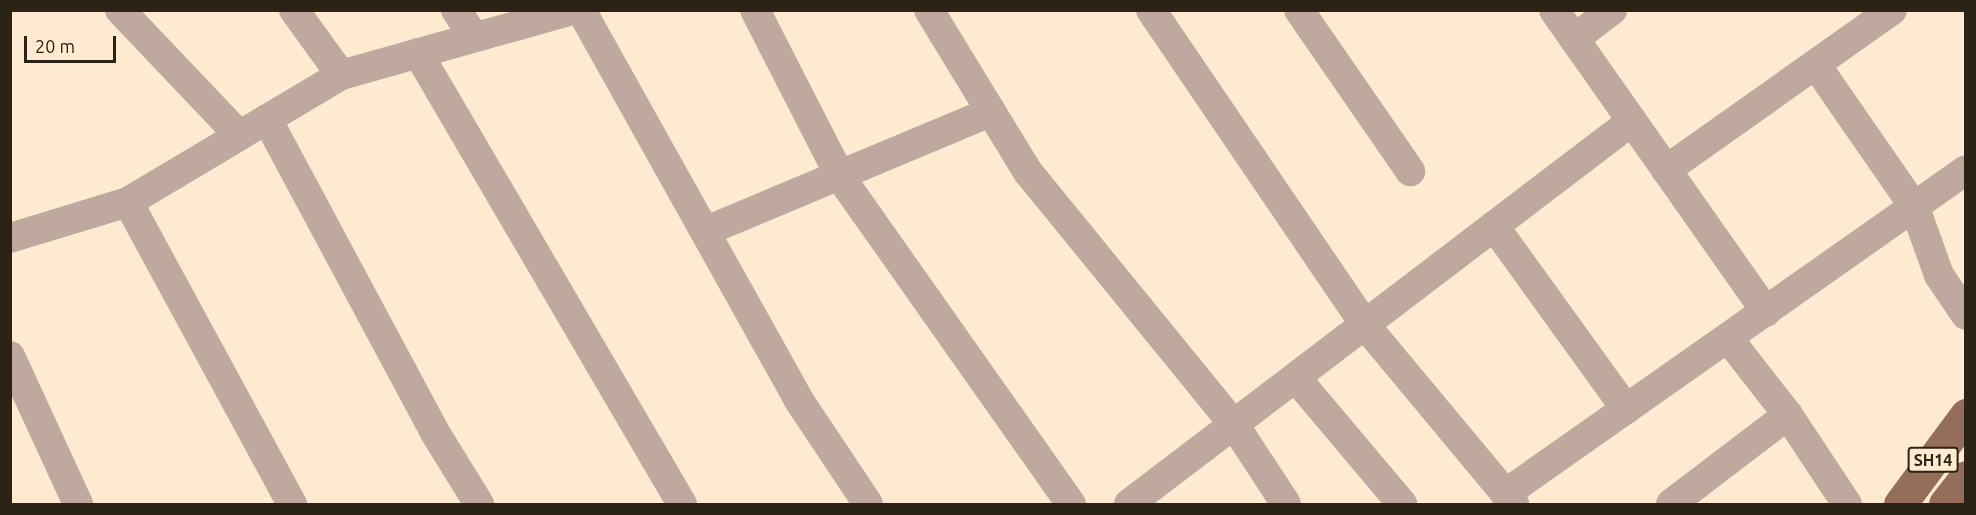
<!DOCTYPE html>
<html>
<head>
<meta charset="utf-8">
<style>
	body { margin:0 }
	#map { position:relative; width:1976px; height:515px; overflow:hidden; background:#fdead1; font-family:Ubuntu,sans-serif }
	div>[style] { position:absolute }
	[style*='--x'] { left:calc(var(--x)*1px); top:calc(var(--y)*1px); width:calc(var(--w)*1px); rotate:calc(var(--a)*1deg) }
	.minor>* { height:30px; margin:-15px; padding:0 15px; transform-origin:15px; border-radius:15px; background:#bfa89d }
	.major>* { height:33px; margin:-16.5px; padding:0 16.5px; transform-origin:16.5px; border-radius:16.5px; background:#956d5b }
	span { translate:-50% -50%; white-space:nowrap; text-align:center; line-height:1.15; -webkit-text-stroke:5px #fdead1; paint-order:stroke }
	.shield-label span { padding:2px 4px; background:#fdead1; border:2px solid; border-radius:4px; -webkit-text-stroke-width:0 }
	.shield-label { font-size:16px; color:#2c2317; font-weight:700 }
	.frame { position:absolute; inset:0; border:12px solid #2c2317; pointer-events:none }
	.scale { position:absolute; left:24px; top:36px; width:92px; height:27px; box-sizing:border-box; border:3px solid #2c2317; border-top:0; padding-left:8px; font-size:18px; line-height:21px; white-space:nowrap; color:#2c2317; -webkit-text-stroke:4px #fdead1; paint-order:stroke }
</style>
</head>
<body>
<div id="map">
	<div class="minor">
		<div style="--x:120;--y:10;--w:173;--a:46.4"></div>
		<div style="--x:294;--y:10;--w:80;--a:54.1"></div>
		<div style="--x:456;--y:10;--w:30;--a:56"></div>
		<div style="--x:581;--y:10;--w:445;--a:60.8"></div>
		<div style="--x:798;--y:399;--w:126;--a:56.3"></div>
		<div style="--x:755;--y:10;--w:189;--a:62.9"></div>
		<div style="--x:841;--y:178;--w:399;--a:54.8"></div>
		<div style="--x:929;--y:10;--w:190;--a:58.6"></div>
		<div style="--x:1028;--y:172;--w:328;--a:50.8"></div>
		<div style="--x:1235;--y:426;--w:93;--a:56.8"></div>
		<div style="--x:1151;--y:10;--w:381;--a:55.8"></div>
		<div style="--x:1365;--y:325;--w:233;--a:50.2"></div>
		<div style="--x:1299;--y:10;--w:196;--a:55.4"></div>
		<div style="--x:1554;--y:10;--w:369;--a:54.9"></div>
		<div style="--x:1574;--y:39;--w:48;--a:-37.3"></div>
		<div style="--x:418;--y:53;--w:523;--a:59.66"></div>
		<div style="--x:1816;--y:65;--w:174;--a:55.3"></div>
		<div style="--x:1915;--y:208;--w:71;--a:70.3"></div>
		<div style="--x:1939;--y:275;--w:48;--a:56"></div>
		<div style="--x:267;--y:119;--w:354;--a:61.8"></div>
		<div style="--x:434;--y:431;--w:86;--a:58.3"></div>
		<div style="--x:1666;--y:170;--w:277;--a:-35.3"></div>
		<div style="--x:128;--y:202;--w:344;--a:61.5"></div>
		<div style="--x:1494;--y:226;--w:226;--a:54.2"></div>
		<div style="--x:706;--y:231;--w:309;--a:-22.7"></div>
		<div style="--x:10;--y:238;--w:123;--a:-17"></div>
		<div style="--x:128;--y:202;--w:248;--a:-30.8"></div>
		<div style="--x:341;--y:75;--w:241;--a:-15.7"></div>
		<div style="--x:1728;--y:338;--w:98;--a:52.1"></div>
		<div style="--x:1788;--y:415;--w:107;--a:56.5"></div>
		<div style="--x:10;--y:356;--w:163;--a:65.3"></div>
		<div style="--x:1296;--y:378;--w:165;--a:49.9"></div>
		<div style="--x:1505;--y:494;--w:563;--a:-35.1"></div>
		<div style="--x:1129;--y:504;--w:632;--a:-37.29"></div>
		<div style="--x:1671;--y:504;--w:147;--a:-37.3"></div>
	</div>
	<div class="major">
		<div style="--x:1900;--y:504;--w:111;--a:-53.4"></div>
		<div style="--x:1945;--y:504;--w:34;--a:-52"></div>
	</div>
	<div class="shield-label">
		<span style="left:1933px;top:460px">SH14</span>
	</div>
	<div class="frame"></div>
	<div class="scale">20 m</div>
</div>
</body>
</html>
